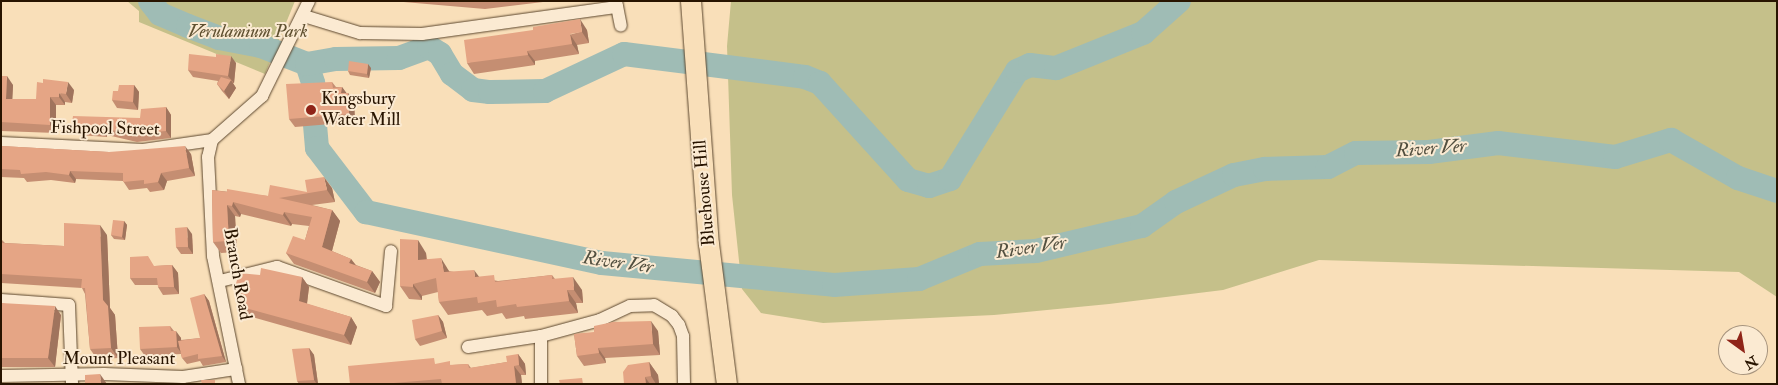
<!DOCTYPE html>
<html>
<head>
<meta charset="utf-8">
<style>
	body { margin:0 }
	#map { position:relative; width:1778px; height:385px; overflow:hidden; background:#f9dfb9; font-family:"IM FELL Double Pica",serif }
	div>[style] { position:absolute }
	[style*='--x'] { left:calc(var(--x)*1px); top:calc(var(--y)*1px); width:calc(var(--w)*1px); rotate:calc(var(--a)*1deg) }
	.green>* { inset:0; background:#c5c08a }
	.river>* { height:24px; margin:-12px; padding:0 12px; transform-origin:12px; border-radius:12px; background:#9fbcb5 }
	.roads { filter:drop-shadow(0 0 1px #5c472e) drop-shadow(0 0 1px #5c472e) }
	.minor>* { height:12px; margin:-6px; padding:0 6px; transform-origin:6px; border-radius:6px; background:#fbead2 }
	.primary>* { height:20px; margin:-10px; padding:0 10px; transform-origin:10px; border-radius:10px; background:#f9dfb9 }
	.wall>* { inset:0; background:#c58e72 }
	.shaded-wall>* { inset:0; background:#a0745d }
	.building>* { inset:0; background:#e5a585 }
	.dots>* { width:14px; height:14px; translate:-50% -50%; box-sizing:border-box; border:2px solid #fbead2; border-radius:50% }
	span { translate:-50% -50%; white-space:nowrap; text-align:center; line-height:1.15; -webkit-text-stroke:4px #fbead2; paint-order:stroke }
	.park-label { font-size:18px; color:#5f5030; font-style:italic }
	.poi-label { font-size:18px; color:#281400 }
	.left { translate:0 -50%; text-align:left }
	.street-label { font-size:18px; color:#281400 }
	.water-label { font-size:19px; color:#524f3f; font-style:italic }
	.frame { position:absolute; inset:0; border:2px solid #281400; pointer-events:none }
	.north { position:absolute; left:1718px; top:325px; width:50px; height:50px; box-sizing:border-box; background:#fbead2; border:1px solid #a7947e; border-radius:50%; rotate:148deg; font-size:14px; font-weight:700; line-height:20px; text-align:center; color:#281400 }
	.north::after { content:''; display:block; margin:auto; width:18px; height:22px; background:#8f2418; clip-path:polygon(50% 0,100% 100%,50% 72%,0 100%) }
</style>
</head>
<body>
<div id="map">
	<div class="green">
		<div style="clip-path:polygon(127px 1px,295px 1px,265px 74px,139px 22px,139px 11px)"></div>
		<div style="clip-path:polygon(731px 1px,1777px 1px,1777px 297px,1739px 272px,1319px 260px,1223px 290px,1109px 304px,994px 315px,823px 323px,761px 313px,742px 289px,732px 195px,727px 46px)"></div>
	</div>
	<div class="river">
		<div style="--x:150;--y:1;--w:16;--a:52"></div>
		<div style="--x:160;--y:14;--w:30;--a:23"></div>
		<div style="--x:188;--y:26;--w:33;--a:21"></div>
		<div style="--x:219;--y:38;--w:43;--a:10.8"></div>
		<div style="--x:261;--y:46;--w:49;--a:21.4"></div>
		<div style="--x:307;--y:64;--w:20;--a:72"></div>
		<div style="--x:313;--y:83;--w:26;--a:88"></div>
		<div style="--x:307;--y:64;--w:29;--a:-10"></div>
		<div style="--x:336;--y:59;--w:63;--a:-0.9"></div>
		<div style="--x:399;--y:58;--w:32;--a:-20"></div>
		<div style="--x:429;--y:47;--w:13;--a:32"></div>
		<div style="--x:440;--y:54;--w:23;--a:59"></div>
		<div style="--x:452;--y:74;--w:26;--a:37"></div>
		<div style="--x:473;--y:90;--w:17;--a:7"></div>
		<div style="--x:490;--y:92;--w:55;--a:-1"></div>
		<div style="--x:545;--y:91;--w:87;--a:-25.1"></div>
		<div style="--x:624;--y:54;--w:182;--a:7.2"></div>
		<div style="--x:805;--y:77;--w:16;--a:22"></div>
		<div style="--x:820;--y:83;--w:131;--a:47.8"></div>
		<div style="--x:908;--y:180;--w:22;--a:16"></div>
		<div style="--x:929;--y:186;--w:22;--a:-18"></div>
		<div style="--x:950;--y:179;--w:127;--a:-58.2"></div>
		<div style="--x:1017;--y:71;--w:14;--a:-25"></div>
		<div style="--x:1030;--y:65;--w:26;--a:7"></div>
		<div style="--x:1056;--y:68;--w:94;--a:-21.9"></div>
		<div style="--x:1143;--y:33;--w:48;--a:-41.6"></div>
		<div style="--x:315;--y:125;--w:23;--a:85"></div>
		<div style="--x:317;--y:148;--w:81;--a:52.6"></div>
		<div style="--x:366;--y:212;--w:241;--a:12.2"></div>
		<div style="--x:602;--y:263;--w:233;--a:5.4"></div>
		<div style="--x:834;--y:285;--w:85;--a:-4"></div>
		<div style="--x:919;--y:279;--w:66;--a:-22.3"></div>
		<div style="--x:980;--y:254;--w:56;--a:-3.1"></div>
		<div style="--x:1036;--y:251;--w:109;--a:-13.3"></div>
		<div style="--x:1142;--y:226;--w:42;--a:-35.2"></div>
		<div style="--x:1176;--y:202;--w:64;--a:-25"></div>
		<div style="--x:1234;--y:175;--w:32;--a:-11"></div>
		<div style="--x:1265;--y:169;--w:63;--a:-1.8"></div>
		<div style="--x:1328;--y:167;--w:31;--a:-27"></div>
		<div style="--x:1356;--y:153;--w:73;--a:-0.8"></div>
		<div style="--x:1429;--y:152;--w:70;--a:-7.4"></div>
		<div style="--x:1498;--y:143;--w:118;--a:6.8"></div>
		<div style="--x:1615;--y:157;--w:59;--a:-16.9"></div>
		<div style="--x:1671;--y:140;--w:77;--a:29.6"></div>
		<div style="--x:1738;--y:178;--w:41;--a:18.4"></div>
	</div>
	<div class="roads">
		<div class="minor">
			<div style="--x:616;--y:1;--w:25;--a:79"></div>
			<div style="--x:304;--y:16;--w:59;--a:16.9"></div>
			<div style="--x:360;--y:33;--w:62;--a:0.9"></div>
			<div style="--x:422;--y:34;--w:197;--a:-7.9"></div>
			<div style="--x:212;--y:140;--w:17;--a:103"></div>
			<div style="--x:208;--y:157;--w:99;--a:87.1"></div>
			<div style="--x:213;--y:256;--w:131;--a:78.5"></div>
			<div style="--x:1;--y:143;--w:142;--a:2.8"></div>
			<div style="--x:143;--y:150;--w:70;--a:-8.2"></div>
			<div style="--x:212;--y:140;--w:67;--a:-41.3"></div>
			<div style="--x:262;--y:96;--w:106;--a:-63.7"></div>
			<div style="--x:220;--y:281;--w:59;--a:-13.8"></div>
			<div style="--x:277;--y:267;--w:116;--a:19.7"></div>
			<div style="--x:386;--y:306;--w:55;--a:-84.8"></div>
			<div style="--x:1;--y:300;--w:68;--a:4.2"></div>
			<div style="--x:69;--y:305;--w:79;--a:87.8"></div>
			<div style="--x:541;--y:336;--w:48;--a:90"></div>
			<div style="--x:468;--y:347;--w:74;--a:-8.6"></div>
			<div style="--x:541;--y:336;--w:61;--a:-15.2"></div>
			<div style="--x:600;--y:320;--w:33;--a:-25"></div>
			<div style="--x:630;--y:306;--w:24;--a:-2"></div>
			<div style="--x:654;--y:305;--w:21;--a:31"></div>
			<div style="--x:672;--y:316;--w:11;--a:52"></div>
			<div style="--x:679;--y:325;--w:12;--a:70"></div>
			<div style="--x:683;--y:336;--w:48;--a:88.8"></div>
			<div style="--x:1;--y:376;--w:103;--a:-1.1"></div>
			<div style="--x:104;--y:374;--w:79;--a:2.2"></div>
			<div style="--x:183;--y:377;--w:54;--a:-8.6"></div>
		</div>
		<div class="primary">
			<div style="--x:691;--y:1;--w:244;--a:85.8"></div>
			<div style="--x:709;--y:244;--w:141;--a:82.7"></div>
		</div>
	</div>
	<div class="wall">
		<div style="clip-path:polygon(392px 1px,542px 1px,543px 2px,485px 9px)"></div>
		<div style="clip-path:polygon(587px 30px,589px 43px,577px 45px,579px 54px,535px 61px,535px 65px,474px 74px,467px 63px)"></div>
		<div style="clip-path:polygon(236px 63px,234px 83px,233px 83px,236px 88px,229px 99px,222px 91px,217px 84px,218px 81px,193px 77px,188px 70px)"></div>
		<div style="clip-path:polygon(371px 68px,369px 78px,350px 75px,348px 71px)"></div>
		<div style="clip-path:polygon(1px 76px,13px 85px,12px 99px,36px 99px,74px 90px,72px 103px,65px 102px,65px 105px,56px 105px,56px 133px,1px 131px)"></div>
		<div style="clip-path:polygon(332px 82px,336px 87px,342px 87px,346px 93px,348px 93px,354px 101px,355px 122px,295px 127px,289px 119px)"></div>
		<div style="clip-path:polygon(134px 85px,139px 92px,138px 110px,117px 108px,112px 100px,118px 91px)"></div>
		<div style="clip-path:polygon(166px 107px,171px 115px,171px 138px,137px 142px,107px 135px,107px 137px,79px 135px,73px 128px,140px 118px)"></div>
		<div style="clip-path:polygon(1px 146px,109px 152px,191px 154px,195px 176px,167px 181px,164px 190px,150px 192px,147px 188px,129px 190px,123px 181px,76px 179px,75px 183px,51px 180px,27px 182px,24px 178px,1px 177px)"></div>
		<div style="clip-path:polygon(332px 188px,335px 202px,312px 205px,332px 210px,340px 221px,332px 251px,351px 259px,356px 265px,372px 271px,380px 282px,375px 293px,294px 264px,286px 253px,305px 240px,309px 226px,292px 224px,291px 226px,241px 214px,240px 217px,235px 216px,237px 252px,221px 253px,213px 242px,212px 190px,268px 196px,307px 192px)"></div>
		<div style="clip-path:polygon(124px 221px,127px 225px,125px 240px,114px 239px,111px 235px)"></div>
		<div style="clip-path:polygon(192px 234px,193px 254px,181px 254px,176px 247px)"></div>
		<div style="clip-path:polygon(107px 235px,110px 308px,115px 315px,118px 358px,97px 359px,90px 349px,85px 294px,82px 288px,1px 283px,1px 239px,5px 243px,64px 246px)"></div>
		<div style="clip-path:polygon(426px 253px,427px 259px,449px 271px,498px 281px,552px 275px,555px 279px,582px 290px,583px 303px,576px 303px,578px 313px,525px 319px,524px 316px,506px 319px,502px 313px,487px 316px,482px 310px,448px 315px,439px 302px,438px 292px,422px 296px,422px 300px,409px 299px,400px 286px)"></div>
		<div style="clip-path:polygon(172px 265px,178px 273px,179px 294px,163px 295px,158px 287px,158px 285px,135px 285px,130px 278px,155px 266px)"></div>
		<div style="clip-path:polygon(260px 275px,302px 277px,309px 287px,307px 304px,351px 317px,357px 327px,351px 345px,245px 315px,238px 306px,241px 296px,235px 287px)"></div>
		<div style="clip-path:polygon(204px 294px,209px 301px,226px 362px,203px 366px,200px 361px,187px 364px,182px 358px,181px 354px,145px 356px,140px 349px,170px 326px,174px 331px,181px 338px,181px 340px,200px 338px)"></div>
		<div style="clip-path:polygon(1px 303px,61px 315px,55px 367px,1px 367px)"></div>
		<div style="clip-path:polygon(438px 315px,443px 322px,447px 338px,420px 346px,415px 339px)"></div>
		<div style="clip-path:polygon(658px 331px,660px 355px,605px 358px,606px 363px,584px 366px,577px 356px,574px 334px)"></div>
		<div style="clip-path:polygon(309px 348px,314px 355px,318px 384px,299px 384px,297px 381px)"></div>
		<div style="clip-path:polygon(518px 354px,525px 364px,526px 375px,521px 375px,522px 384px,350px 384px,437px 364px,452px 365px,468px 364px,471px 368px,507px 362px)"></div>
		<div style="clip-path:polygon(649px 362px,658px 375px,659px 384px,624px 384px)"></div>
	</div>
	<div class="shaded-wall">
		<div style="clip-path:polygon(580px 19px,587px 30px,589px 43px,582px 32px)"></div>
		<div style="clip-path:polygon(570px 34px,577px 45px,579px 54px,572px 44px)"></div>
		<div style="clip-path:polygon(527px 51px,535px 61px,535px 65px,528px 55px)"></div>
		<div style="clip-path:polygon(231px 56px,236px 63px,234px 83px,228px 76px)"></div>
		<div style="clip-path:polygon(368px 64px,371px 68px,369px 78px,367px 74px)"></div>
		<div style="clip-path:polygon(7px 76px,13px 85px,12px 108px,6px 99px)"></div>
		<div style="clip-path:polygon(231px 80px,236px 88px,229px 99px,224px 91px)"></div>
		<div style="clip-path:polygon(68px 82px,74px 90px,72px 103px,66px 94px)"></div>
		<div style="clip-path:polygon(134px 85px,139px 92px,138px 110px,133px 102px)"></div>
		<div style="clip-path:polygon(342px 87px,348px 95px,341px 93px)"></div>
		<div style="clip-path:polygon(59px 93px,65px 102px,65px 105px,59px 97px)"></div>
		<div style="clip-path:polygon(348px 93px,354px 101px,355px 122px,349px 114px)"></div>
		<div style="clip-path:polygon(50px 97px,56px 105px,56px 133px,50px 125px)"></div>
		<div style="clip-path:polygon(166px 107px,171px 115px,171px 138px,166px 131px)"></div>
		<div style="clip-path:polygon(102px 128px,107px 135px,107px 137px,102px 130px)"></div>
		<div style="clip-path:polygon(185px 146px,191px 154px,195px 176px,189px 168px)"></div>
		<div style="clip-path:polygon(70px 171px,76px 179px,75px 183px,69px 175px)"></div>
		<div style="clip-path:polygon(161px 173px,167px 181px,164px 190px,158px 182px)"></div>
		<div style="clip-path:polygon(324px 177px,332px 188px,335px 202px,327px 190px)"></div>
		<div style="clip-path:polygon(233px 202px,241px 214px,240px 217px,232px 206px)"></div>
		<div style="clip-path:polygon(227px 205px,235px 216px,237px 252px,229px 241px)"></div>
		<div style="clip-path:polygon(332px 210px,340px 221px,330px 258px,322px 247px)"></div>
		<div style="clip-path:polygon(284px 212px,292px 224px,291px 226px,283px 215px)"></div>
		<div style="clip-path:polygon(124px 221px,127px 225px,125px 240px,122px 237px)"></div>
		<div style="clip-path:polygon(100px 225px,107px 235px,110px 308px,115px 315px,118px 358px,111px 348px,103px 300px)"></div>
		<div style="clip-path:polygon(187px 227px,192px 234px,193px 254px,188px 247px)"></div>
		<div style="clip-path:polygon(418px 240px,426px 253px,427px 272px,418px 260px)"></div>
		<div style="clip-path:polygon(441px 258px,449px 271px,452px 284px,444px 272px)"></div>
		<div style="clip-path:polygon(351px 259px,359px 270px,349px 263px)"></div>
		<div style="clip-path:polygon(172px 265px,178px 273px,179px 294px,174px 287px)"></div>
		<div style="clip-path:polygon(474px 270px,483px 282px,475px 277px)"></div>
		<div style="clip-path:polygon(372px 271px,380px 282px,375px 293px,367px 282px)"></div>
		<div style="clip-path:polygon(302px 277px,309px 287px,306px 311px,299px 301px)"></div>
		<div style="clip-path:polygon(573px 277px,582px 290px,583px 303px,574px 290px)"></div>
		<div style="clip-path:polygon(413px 284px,422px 296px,422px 300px,413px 287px)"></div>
		<div style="clip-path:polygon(567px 290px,576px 303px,578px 313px,569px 301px)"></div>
		<div style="clip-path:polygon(204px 294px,209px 301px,226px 362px,222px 356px)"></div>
		<div style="clip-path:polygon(55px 306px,61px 315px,55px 367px,48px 358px)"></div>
		<div style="clip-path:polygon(438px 315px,443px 322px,447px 338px,442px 331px)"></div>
		<div style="clip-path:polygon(351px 317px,357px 327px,351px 345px,344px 335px)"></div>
		<div style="clip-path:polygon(651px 321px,658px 331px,660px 355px,653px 344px)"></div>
		<div style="clip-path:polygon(176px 331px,181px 338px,182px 354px,177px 347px)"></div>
		<div style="clip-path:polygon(309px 348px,314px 355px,318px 384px,317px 384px,314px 380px)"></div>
		<div style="clip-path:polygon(598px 348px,605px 358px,606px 363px,599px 353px)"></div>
		<div style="clip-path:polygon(518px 354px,525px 364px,526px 375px,519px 365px)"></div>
		<div style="clip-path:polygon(649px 362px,658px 375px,659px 384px,656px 384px,651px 376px)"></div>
		<div style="clip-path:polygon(514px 366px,521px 375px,522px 384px,516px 384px)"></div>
		<div style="clip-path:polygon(100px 374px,107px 384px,101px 384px)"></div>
		<div style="clip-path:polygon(645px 377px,650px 384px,646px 384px)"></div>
	</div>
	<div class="building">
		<div style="clip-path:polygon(580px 19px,582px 32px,570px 34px,572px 44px,527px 51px,528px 55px,467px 63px,464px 40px,533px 30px,533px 27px)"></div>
		<div style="clip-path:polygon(189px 54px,216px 57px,216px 54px,231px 56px,228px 76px,188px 70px)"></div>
		<div style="clip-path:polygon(349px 61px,368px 64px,367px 74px,348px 71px)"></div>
		<div style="clip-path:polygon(1px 76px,7px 76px,6px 99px,36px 99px,37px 82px,43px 83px,43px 79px,68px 82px,66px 94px,59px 93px,59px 97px,50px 97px,50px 125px,1px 122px)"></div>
		<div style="clip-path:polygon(221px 77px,231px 80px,224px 91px,217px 84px)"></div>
		<div style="clip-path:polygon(332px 82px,333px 88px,342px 87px,341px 93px,348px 93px,349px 114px,289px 119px,286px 84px)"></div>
		<div style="clip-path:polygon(119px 85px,134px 85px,133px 102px,112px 100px,113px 91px,118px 91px)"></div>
		<div style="clip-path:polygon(166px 107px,166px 131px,132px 134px,102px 128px,102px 130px,73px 128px,72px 123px,73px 116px,140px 118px,141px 109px)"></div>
		<div style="clip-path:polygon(1px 146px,109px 152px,185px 146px,189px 168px,161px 173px,158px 182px,144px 184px,144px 180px,123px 182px,123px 173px,70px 171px,69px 175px,46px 172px,21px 174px,20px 170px,1px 169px)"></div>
		<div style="clip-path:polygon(324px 177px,327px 190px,279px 198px,332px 210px,322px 247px,351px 259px,349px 263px,372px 271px,367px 282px,286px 253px,293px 236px,305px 240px,312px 217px,284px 212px,283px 215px,233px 202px,232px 206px,227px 205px,229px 241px,213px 242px,212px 190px,227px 192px,227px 189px,268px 196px,270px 185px,307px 192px,305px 180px)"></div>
		<div style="clip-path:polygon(113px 220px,124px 221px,122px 237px,111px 235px)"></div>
		<div style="clip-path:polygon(64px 223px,100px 225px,103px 300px,108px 306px,111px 348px,90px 349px,85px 288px,81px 288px,82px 279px,1px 274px,1px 243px,64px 246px)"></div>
		<div style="clip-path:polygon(187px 227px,188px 247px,176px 247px,175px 228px)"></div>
		<div style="clip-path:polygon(400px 239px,418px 240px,418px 260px,441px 258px,444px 272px,474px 270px,475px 277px,494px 275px,495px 282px,552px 275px,552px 279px,573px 277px,574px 290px,567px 290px,569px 301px,517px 307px,516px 304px,497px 307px,496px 300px,478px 303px,477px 297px,439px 302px,436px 278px,413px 284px,413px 287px,400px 286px)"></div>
		<div style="clip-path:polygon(148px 256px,154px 266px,172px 265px,174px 287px,158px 287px,157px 278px,130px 278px,130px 257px)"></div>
		<div style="clip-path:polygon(261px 268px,302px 277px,299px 301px,351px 317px,344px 335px,238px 306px,243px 289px,235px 287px,239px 273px,260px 275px)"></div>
		<div style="clip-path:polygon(204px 294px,222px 356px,198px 359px,198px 354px,182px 358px,178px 341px,200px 338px,190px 298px)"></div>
		<div style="clip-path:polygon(1px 303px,55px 306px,48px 358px,1px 358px)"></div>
		<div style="clip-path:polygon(438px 315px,442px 331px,415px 339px,412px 320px)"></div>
		<div style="clip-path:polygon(651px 321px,653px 344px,598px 348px,599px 353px,577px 356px,574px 334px,594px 332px,594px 326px,613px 322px)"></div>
		<div style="clip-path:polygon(170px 326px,171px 331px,176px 331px,177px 347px,140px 349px,139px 327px)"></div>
		<div style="clip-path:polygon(309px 348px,314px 380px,297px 381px,292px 349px)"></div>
		<div style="clip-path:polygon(518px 354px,519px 365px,514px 366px,516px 384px,442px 384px,441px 379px,382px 384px,350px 384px,348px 366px,434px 358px,435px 364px,450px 361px,450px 365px,468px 364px,469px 368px,507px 362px,506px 356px)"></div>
		<div style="clip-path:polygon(649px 362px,651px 376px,645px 377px,646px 384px,624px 384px,623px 372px,628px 365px)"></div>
		<div style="clip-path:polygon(100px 374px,101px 384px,85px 384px,85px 375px)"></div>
		<div style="clip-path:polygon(582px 378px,583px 384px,560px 384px,559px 380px)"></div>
		<div style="clip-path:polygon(201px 380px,215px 380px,215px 384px,202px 384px)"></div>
		<div style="clip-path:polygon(30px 383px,53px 384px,29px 384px)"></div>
	</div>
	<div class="dots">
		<div style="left:311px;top:110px;background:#8f2418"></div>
	</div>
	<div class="park-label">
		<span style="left:248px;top:32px">Verulamium Park</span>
	</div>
	<div class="poi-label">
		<span class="left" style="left:321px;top:110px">Kingsbury<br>Water Mill</span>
	</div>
	<div class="street-label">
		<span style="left:105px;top:129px;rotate:1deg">Fishpool Street</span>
		<span style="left:705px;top:193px;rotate:-95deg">Bluehouse Hill</span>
		<span style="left:237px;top:274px;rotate:80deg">Branch Road</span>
		<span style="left:119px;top:359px">Mount Pleasant</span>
	</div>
	<div class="water-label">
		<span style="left:1431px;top:149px;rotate:-4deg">River Ver</span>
		<span style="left:1031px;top:248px;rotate:-8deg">River Ver</span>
		<span style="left:618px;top:263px;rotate:8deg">River Ver</span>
	</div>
	<div class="frame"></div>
	<div class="north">N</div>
</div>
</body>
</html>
